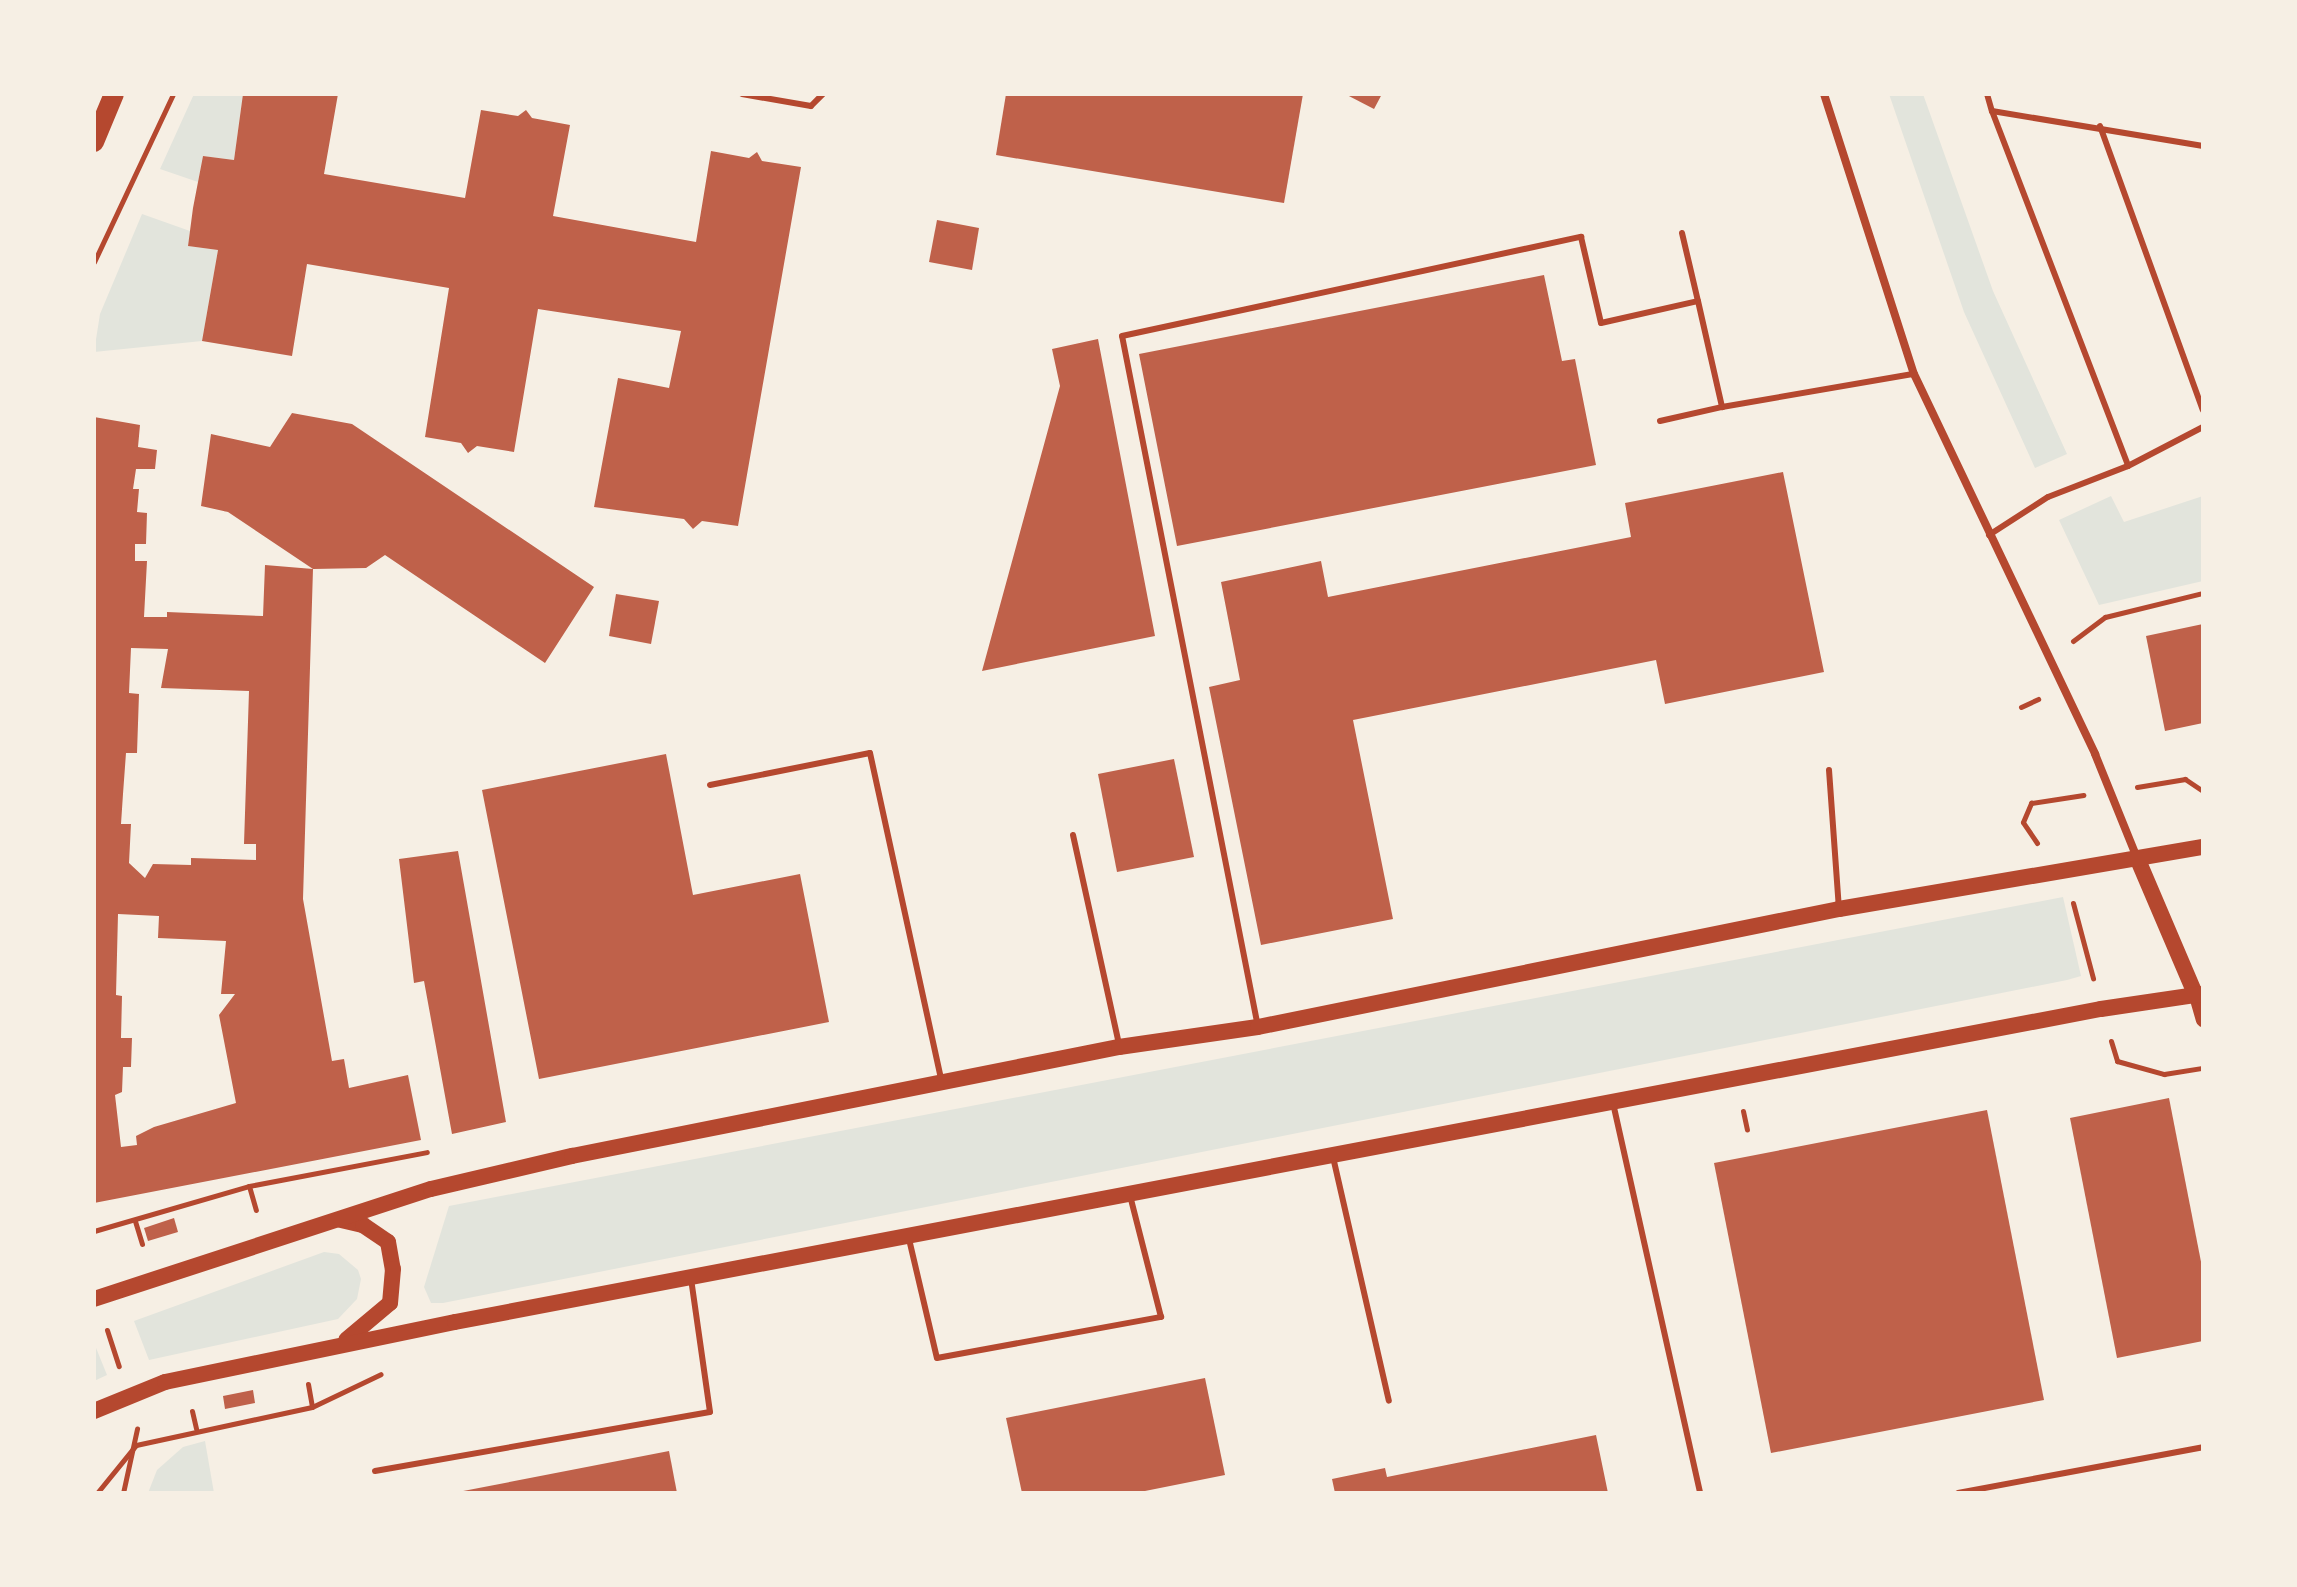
<!DOCTYPE html>
<html>
<head>
<meta charset="utf-8">
<style>
	body { margin:0 }
	#map { position:relative; width:2297px; height:1587px; overflow:hidden; background:#f6efe4; font-family:"Exo 2",sans-serif }
	div>[style] { position:absolute }
	[style*='--x'] { left:calc(var(--x)*1px); top:calc(var(--y)*1px); width:calc(var(--w)*1px); rotate:calc(var(--a)*1deg) }
	.green>* { inset:0; background:#e2e4dc }
	.building>* { inset:0; background:#bf614a }
	.path>* { height:5px; margin:-2.5px; padding:0 2.5px; transform-origin:2.5px; border-radius:2.5px; background:#b5482f }
	.service>* { height:6px; margin:-3px; padding:0 3px; transform-origin:3px; border-radius:3px; background:#b5482f }
	.minor>* { height:8px; margin:-4px; padding:0 4px; transform-origin:4px; border-radius:4px; background:#b5482f }
	.tertiary>* { height:14px; margin:-7px; padding:0 7px; transform-origin:7px; border-radius:7px; background:#b5482f }
	.secondary>* { height:16px; margin:-8px; padding:0 8px; transform-origin:8px; border-radius:8px; background:#b5482f }
	.primary>* { height:20px; margin:-10px; padding:0 10px; transform-origin:10px; border-radius:10px; background:#b5482f }
	span { translate:-50% -50%; white-space:nowrap; text-align:center; line-height:1.15; -webkit-text-stroke:6px #f6efe4; paint-order:stroke }
	.frame { position:absolute; inset:0; border:96px solid #f6efe4; pointer-events:none }
</style>
</head>
<body>
<div id="map">
	<div class="green">
		<div style="clip-path:polygon(194px 94px,243px 94px,234px 160px,203px 156px,198px 182px,160px 169px)"></div>
		<div style="clip-path:polygon(1889px 94px,1923px 94px,1993px 291px,2067px 454px,2035px 468px,1964px 312px)"></div>
		<div style="clip-path:polygon(142px 214px,190px 231px,188px 246px,218px 250px,202px 341px,94px 352px,100px 314px)"></div>
		<div style="clip-path:polygon(2111px 496px,2124px 522px,2203px 496px,2203px 581px,2099px 605px,2059px 520px)"></div>
		<div style="clip-path:polygon(2063px 897px,2081px 976px,2067px 980px,443px 1303px,431px 1303px,424px 1287px,449px 1206px)"></div>
		<div style="clip-path:polygon(324px 1252px,339px 1254px,358px 1270px,361px 1279px,357px 1299px,338px 1319px,149px 1360px,134px 1321px)"></div>
		<div style="clip-path:polygon(94px 1343px,107px 1375px,94px 1381px)"></div>
		<div style="clip-path:polygon(205px 1441px,214px 1493px,148px 1493px,157px 1470px,183px 1447px)"></div>
	</div>
	<div class="building">
		<div style="clip-path:polygon(243px 94px,338px 94px,324px 174px,465px 198px,481px 110px,518px 116px,526px 110px,532px 118px,570px 125px,553px 216px,696px 242px,711px 151px,749px 158px,757px 152px,762px 161px,801px 167px,738px 526px,702px 521px,693px 529px,684px 519px,594px 507px,618px 378px,669px 388px,681px 331px,538px 309px,514px 452px,477px 446px,468px 453px,461px 443px,425px 437px,449px 288px,307px 264px,292px 356px,202px 341px,218px 250px,188px 246px,193px 208px,203px 156px,234px 160px)"></div>
		<div style="clip-path:polygon(1006px 94px,1303px 94px,1284px 203px,996px 155px)"></div>
		<div style="clip-path:polygon(1345px 94px,1382px 94px,1374px 109px)"></div>
		<div style="clip-path:polygon(937px 220px,979px 228px,972px 270px,929px 262px)"></div>
		<div style="clip-path:polygon(1544px 275px,1562px 361px,1575px 359px,1596px 465px,1177px 546px,1139px 354px)"></div>
		<div style="clip-path:polygon(1098px 339px,1155px 636px,982px 671px,1060px 386px,1052px 349px)"></div>
		<div style="clip-path:polygon(evenodd,292px 413px,352px 424px,594px 587px,545px 663px,385px 555px,366px 568px,313px 569px,303px 899px,332px 1061px,344px 1059px,349px 1088px,408px 1075px,421px 1140px,94px 1203px,94px 417px,140px 425px,138px 447px,157px 450px,155px 469px,136px 469px,133px 489px,139px 489px,137px 512px,147px 513px,146px 544px,135px 544px,135px 561px,147px 561px,144px 617px,167px 617px,167px 612px,263px 616px,265px 565px,313px 569px,228px 512px,201px 506px,211px 434px,270px 447px,292px 413px,131px 648px,168px 649px,161px 688px,249px 691px,244px 844px,256px 844px,256px 860px,191px 858px,191px 865px,153px 864px,145px 878px,129px 863px,131px 824px,121px 824px,123px 794px,126px 753px,137px 753px,139px 694px,129px 693px,131px 648px,292px 413px,118px 914px,159px 916px,158px 938px,226px 941px,221px 994px,235px 994px,219px 1015px,236px 1103px,154px 1127px,136px 1136px,137px 1145px,121px 1147px,115px 1095px,122px 1092px,123px 1067px,131px 1067px,132px 1038px,121px 1038px,122px 996px,116px 995px,118px 914px)"></div>
		<div style="clip-path:polygon(1783px 472px,1824px 672px,1665px 704px,1656px 660px,1353px 720px,1393px 919px,1261px 945px,1209px 687px,1240px 680px,1221px 582px,1321px 561px,1328px 597px,1631px 537px,1625px 503px)"></div>
		<div style="clip-path:polygon(616px 594px,659px 601px,651px 644px,609px 636px)"></div>
		<div style="clip-path:polygon(2203px 624px,2203px 723px,2165px 731px,2146px 636px)"></div>
		<div style="clip-path:polygon(666px 754px,693px 895px,800px 874px,829px 1022px,539px 1079px,482px 790px)"></div>
		<div style="clip-path:polygon(1174px 759px,1194px 857px,1117px 872px,1098px 774px)"></div>
		<div style="clip-path:polygon(458px 851px,506px 1122px,452px 1134px,424px 981px,414px 983px,399px 859px)"></div>
		<div style="clip-path:polygon(2169px 1098px,2203px 1272px,2203px 1341px,2117px 1358px,2070px 1118px)"></div>
		<div style="clip-path:polygon(1987px 1110px,2044px 1400px,1771px 1453px,1714px 1163px)"></div>
		<div style="clip-path:polygon(174px 1218px,178px 1232px,148px 1241px,144px 1228px)"></div>
		<div style="clip-path:polygon(1205px 1378px,1225px 1475px,1135px 1493px,1022px 1493px,1006px 1418px)"></div>
		<div style="clip-path:polygon(253px 1390px,255px 1403px,225px 1409px,223px 1396px)"></div>
		<div style="clip-path:polygon(1596px 1435px,1608px 1493px,1335px 1493px,1332px 1479px,1385px 1468px,1387px 1477px)"></div>
		<div style="clip-path:polygon(669px 1451px,677px 1493px,458px 1493px,458px 1492px)"></div>
	</div>
	<div class="path">
		<div style="--x:94;--y:262;--w:186;--a:-64.8"></div>
		<div style="--x:2073;--y:641;--w:40;--a:-37"></div>
		<div style="--x:2105;--y:617;--w:101;--a:-13.8"></div>
		<div style="--x:2021;--y:707;--w:19;--a:-25"></div>
		<div style="--x:2137;--y:787;--w:49;--a:-9.5"></div>
		<div style="--x:2185;--y:779;--w:22;--a:34"></div>
		<div style="--x:2037;--y:843;--w:25;--a:-124"></div>
		<div style="--x:2023;--y:822;--w:21;--a:-67"></div>
		<div style="--x:2031;--y:803;--w:53;--a:-8.7"></div>
		<div style="--x:2073;--y:903;--w:78;--a:75.1"></div>
		<div style="--x:2111;--y:1041;--w:21;--a:73"></div>
		<div style="--x:2117;--y:1061;--w:49;--a:15.5"></div>
		<div style="--x:2164;--y:1074;--w:39;--a:-9"></div>
		<div style="--x:1743;--y:1111;--w:19;--a:78"></div>
		<div style="--x:249;--y:1186;--w:25;--a:74"></div>
		<div style="--x:135;--y:1221;--w:24;--a:73"></div>
		<div style="--x:94;--y:1231;--w:161;--a:-16.2"></div>
		<div style="--x:249;--y:1186;--w:181;--a:-10.8"></div>
		<div style="--x:107;--y:1330;--w:38;--a:72"></div>
		<div style="--x:308;--y:1384;--w:23;--a:80"></div>
		<div style="--x:192;--y:1411;--w:18;--a:77"></div>
		<div style="--x:97;--y:1493;--w:62;--a:-50.9"></div>
		<div style="--x:136;--y:1445;--w:180;--a:-12.2"></div>
		<div style="--x:312;--y:1407;--w:76;--a:-25.6"></div>
		<div style="--x:123;--y:1493;--w:66;--a:-77.7"></div>
	</div>
	<div class="service">
		<div style="--x:742;--y:94;--w:70;--a:9.9"></div>
		<div style="--x:811;--y:106;--w:17;--a:-45"></div>
		<div style="--x:1987;--y:94;--w:18;--a:74"></div>
		<div style="--x:1992;--y:111;--w:214;--a:9.4"></div>
		<div style="--x:1992;--y:111;--w:380;--a:69"></div>
		<div style="--x:2100;--y:126;--w:302;--a:70.1"></div>
		<div style="--x:1682;--y:233;--w:70;--a:76.8"></div>
		<div style="--x:1660;--y:421;--w:64;--a:-12.7"></div>
		<div style="--x:1989;--y:535;--w:70;--a:-32.8"></div>
		<div style="--x:2048;--y:497;--w:86;--a:-21.2"></div>
		<div style="--x:2128;--y:466;--w:85;--a:-27.5"></div>
		<div style="--x:1829;--y:770;--w:139;--a:85.9"></div>
		<div style="--x:710;--y:785;--w:163;--a:-11.3"></div>
		<div style="--x:870;--y:753;--w:338;--a:77.7"></div>
		<div style="--x:1073;--y:835;--w:214;--a:77.6"></div>
		<div style="--x:1258;--y:1027;--w:704;--a:-101.13"></div>
		<div style="--x:1122;--y:336;--w:470;--a:-12.2"></div>
		<div style="--x:1581;--y:237;--w:88;--a:76.9"></div>
		<div style="--x:1601;--y:323;--w:99;--a:-12.8"></div>
		<div style="--x:1698;--y:301;--w:109;--a:77.2"></div>
		<div style="--x:1722;--y:407;--w:195;--a:-9.8"></div>
		<div style="--x:1613;--y:1103;--w:400;--a:77.4"></div>
		<div style="--x:1333;--y:1157;--w:250;--a:77.1"></div>
		<div style="--x:909;--y:1239;--w:122;--a:76.8"></div>
		<div style="--x:937;--y:1358;--w:228;--a:-10.4"></div>
		<div style="--x:1161;--y:1317;--w:126;--a:-104.3"></div>
		<div style="--x:375;--y:1471;--w:340;--a:-10"></div>
		<div style="--x:710;--y:1412;--w:135;--a:-98.1"></div>
		<div style="--x:1958;--y:1493;--w:249;--a:-10.6"></div>
	</div>
	<div class="minor">
		<div style="--x:1824;--y:94;--w:294;--a:72.2"></div>
		<div style="--x:1914;--y:374;--w:421;--a:64.5"></div>
		<div style="--x:2095;--y:754;--w:112;--a:68"></div>
	</div>
	<div class="tertiary">
		<div style="--x:2196;--y:996;--w:25;--a:74"></div>
	</div>
	<div class="secondary">
		<div style="--x:2138;--y:860;--w:148;--a:66.9"></div>
		<div style="--x:341;--y:1220;--w:23;--a:13"></div>
		<div style="--x:363;--y:1225;--w:30;--a:34"></div>
		<div style="--x:388;--y:1242;--w:27;--a:80"></div>
		<div style="--x:393;--y:1269;--w:34;--a:95"></div>
		<div style="--x:390;--y:1303;--w:57;--a:139.9"></div>
		<div style="--x:94;--y:1299;--w:354;--a:-18.1"></div>
		<div style="--x:431;--y:1189;--w:145;--a:-13.2"></div>
		<div style="--x:572;--y:1156;--w:558;--a:-11.27"></div>
		<div style="--x:1119;--y:1047;--w:140;--a:-8.2"></div>
		<div style="--x:1258;--y:1027;--w:593;--a:-11.48"></div>
		<div style="--x:1839;--y:909;--w:369;--a:-9.7"></div>
		<div style="--x:94;--y:1411;--w:77;--a:-22.2"></div>
		<div style="--x:165;--y:1382;--w:296;--a:-11.7"></div>
		<div style="--x:455;--y:1322;--w:1675;--a:-10.77"></div>
		<div style="--x:2101;--y:1009;--w:103;--a:-8.4"></div>
	</div>
	<div class="primary">
		<div style="--x:94;--y:142;--w:52;--a:-67.4"></div>
	</div>
	<div class="frame"></div>
</div>
</body>
</html>
